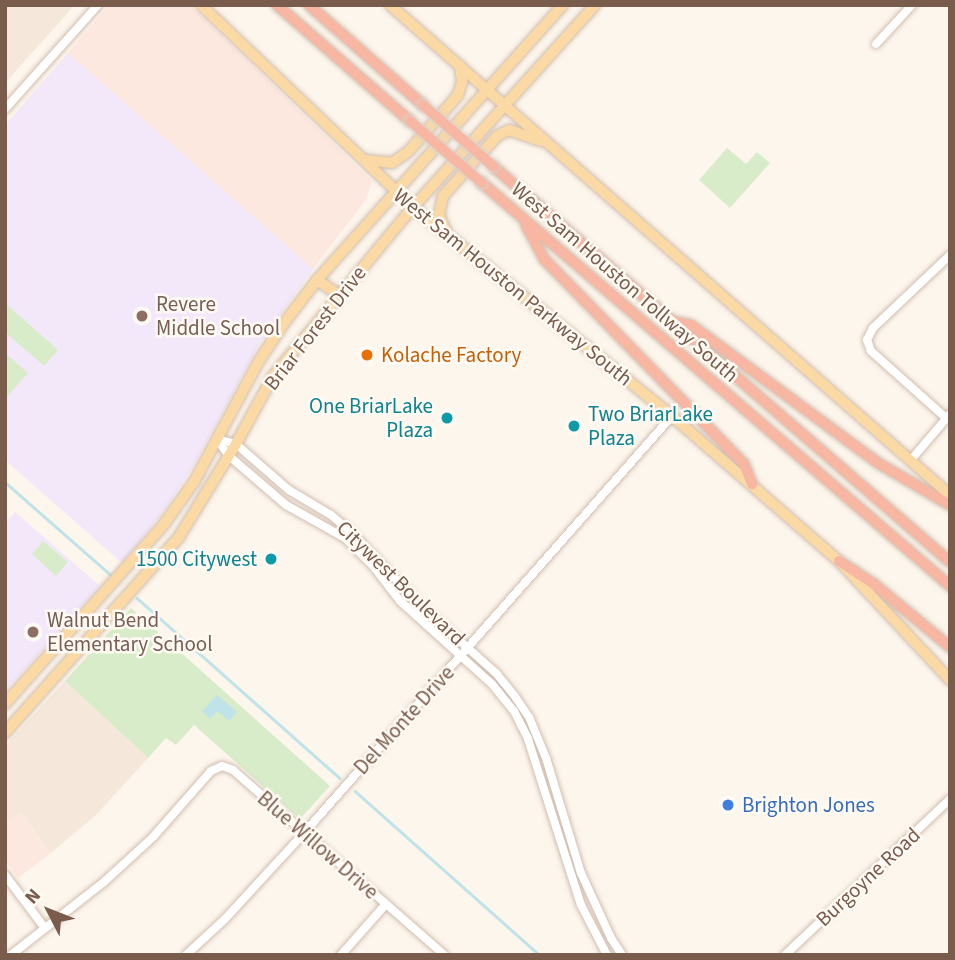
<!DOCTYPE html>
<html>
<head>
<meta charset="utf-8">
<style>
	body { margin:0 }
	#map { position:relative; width:955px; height:960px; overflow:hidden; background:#fdf6ec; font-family:"Source Sans 3",sans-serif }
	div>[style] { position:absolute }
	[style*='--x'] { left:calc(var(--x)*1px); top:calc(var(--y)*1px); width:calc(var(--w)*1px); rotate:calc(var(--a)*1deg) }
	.residential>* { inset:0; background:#f5e8da }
	.commercial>* { inset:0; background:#fde8e0 }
	.education>* { inset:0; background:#f3e8fa }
	.green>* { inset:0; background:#d8ecc9 }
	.water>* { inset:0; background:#bfe3e8 }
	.stream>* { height:2.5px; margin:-1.25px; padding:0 1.25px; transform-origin:1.25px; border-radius:1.25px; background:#bfe3e8 }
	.roads { filter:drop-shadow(0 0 2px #d1beb0) drop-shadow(0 0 2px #d1beb0) }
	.minor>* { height:8px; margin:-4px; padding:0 4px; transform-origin:4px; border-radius:4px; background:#fff }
	.major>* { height:10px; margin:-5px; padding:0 5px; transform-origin:5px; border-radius:5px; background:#fbd9a5 }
	.highway>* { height:10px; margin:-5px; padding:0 5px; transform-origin:5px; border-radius:5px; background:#f7b7a3 }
	.bridges { filter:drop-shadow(0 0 2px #dad1cd) drop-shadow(0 0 2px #dad1cd) }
	.highway-bridge>* { height:10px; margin:-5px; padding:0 5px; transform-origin:5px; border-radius:5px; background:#f7b7a3 }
	.dots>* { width:19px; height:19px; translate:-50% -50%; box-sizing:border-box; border:4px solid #fffaf3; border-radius:50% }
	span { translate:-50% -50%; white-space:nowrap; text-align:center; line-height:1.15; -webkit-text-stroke:5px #fffaf3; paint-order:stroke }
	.street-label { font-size:21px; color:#7a5c4d }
	.education-label { font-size:21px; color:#785e54 }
	.left { translate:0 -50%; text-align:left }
	.food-label { font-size:21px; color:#c56008 }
	.culture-label { font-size:21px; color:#0d838f }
	.right { translate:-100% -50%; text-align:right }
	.shop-label { font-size:21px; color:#366cbe }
	.frame { position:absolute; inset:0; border:7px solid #7a5c4d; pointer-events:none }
	.north { position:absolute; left:14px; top:876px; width:70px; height:70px; -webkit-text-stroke:5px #fffaf3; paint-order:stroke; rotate:312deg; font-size:19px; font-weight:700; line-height:28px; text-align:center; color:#7a5c4d }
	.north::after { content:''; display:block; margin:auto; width:24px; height:32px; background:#7a5c4d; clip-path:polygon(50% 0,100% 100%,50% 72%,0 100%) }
</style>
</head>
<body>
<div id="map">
	<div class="residential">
		<div style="clip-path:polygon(5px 5px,74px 6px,5px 83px)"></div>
		<div style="clip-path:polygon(65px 681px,148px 758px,97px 814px,51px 853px,21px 813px,5px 824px,5px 746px)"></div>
	</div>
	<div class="commercial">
		<div style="clip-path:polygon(109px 5px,190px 5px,372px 181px,366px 200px,313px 269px,68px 53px)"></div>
		<div style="clip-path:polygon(21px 812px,51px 853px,18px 878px,5px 861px,5px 824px)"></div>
	</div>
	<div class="education">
		<div style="clip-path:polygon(68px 53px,313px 269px,260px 343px,194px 465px,162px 514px,122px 563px,5px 460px,5px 125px)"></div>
		<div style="clip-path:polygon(15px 512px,100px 586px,5px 692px,5px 523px)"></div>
	</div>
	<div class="green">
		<div style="clip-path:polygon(727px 148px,746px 164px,757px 152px,770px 163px,730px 208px,699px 180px)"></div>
		<div style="clip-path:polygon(5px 303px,58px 350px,44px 366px,5px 332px)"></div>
		<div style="clip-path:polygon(5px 353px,28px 373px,5px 399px)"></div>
		<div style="clip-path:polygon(43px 541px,68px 562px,56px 576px,32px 554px)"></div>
		<div style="clip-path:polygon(131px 608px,330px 786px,300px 819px,194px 725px,176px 745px,166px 738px,148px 758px,65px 681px)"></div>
	</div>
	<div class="water">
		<div style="clip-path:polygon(217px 695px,237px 712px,229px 721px,217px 711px,210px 719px,202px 711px)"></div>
	</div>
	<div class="stream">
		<div style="--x:5;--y:482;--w:142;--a:41.3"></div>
		<div style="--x:137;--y:598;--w:271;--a:41.6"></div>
		<div style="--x:355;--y:791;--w:247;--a:41.6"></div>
	</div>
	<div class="roads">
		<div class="minor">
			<div style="--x:876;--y:44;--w:53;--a:-47.3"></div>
			<div style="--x:5;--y:109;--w:140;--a:-48.2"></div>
			<div style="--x:946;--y:418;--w:101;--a:-138.2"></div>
			<div style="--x:871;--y:351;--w:12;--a:-110"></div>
			<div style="--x:867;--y:340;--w:13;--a:-63"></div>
			<div style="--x:873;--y:328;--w:106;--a:-43.5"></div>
			<div style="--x:217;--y:439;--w:20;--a:15"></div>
			<div style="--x:236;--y:444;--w:70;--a:41"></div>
			<div style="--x:289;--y:490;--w:49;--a:30.8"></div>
			<div style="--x:331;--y:515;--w:25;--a:40"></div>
			<div style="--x:350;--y:531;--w:106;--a:46.5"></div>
			<div style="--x:423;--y:608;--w:98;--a:41.7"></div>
			<div style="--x:496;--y:673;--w:28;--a:51"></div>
			<div style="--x:514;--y:695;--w:27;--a:56"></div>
			<div style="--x:529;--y:717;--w:44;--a:67.5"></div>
			<div style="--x:546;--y:758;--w:120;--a:73.1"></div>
			<div style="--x:581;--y:873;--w:72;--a:65.2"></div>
			<div style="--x:611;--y:938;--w:20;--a:57"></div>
			<div style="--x:217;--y:439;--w:21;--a:55"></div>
			<div style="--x:229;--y:456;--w:75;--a:40.7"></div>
			<div style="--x:286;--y:505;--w:68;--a:29.2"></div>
			<div style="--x:345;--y:538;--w:41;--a:45"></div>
			<div style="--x:374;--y:567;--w:43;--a:52.6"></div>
			<div style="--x:400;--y:601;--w:124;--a:42.1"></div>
			<div style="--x:492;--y:684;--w:35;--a:51"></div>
			<div style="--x:514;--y:711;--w:31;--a:63"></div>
			<div style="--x:528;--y:739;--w:174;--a:72.3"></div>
			<div style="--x:581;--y:905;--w:56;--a:62.5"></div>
			<div style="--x:910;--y:461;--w:62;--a:-49.6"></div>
			<div style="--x:5;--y:875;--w:65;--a:53.1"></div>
			<div style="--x:11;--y:955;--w:120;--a:-38.2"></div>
			<div style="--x:105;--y:881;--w:65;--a:-42.5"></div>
			<div style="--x:153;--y:837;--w:88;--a:-48.7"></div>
			<div style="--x:211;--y:771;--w:12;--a:-24"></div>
			<div style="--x:222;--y:766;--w:12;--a:20"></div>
			<div style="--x:233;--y:770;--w:281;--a:41.2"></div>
			<div style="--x:186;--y:955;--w:53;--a:-42.7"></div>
			<div style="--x:225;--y:919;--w:117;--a:-47.4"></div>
			<div style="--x:304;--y:833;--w:556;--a:-48.57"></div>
			<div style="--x:341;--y:955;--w:68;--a:-48.6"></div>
			<div style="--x:785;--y:955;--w:227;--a:-43.4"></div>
		</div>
		<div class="major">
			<div style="--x:201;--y:5;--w:293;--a:43.6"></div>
			<div style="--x:413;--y:207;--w:333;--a:38.9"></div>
			<div style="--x:672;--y:416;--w:221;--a:41"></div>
			<div style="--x:839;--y:561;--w:163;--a:47"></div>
			<div style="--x:390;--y:5;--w:744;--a:41.19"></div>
			<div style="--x:365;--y:160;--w:27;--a:6"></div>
			<div style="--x:392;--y:163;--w:19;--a:-35"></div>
			<div style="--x:408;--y:152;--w:76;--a:-48.7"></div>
			<div style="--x:458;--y:95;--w:14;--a:-73"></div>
			<div style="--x:462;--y:82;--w:17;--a:-97"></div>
			<div style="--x:447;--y:233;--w:20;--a:-114"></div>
			<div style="--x:439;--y:215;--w:19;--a:-78"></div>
			<div style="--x:443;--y:196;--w:81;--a:-48"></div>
			<div style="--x:497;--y:136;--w:13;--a:-27"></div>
			<div style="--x:509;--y:130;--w:34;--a:19"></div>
			<div style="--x:317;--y:280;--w:27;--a:34"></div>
			<div style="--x:5;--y:704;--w:240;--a:-48.5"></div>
			<div style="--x:164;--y:524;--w:52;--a:-54.5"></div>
			<div style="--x:194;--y:482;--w:137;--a:-61.8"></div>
			<div style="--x:259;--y:361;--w:45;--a:-56.7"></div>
			<div style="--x:284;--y:323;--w:54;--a:-52.5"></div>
			<div style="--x:317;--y:280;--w:369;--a:-48.2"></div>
			<div style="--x:5;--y:733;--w:262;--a:-48.4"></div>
			<div style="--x:179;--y:537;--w:109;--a:-58.5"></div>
			<div style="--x:236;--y:444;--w:77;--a:-61.4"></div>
			<div style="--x:273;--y:376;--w:210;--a:-50.4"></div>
			<div style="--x:407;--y:214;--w:281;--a:-48"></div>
		</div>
		<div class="highway">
			<div style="--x:277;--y:5;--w:176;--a:41.1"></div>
			<div style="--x:309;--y:5;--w:152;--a:41.3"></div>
			<div style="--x:494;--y:167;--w:603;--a:40.9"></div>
			<div style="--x:482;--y:183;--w:618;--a:40.73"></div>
			<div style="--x:526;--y:225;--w:40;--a:62"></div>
			<div style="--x:545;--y:260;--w:285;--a:45.7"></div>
			<div style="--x:744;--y:464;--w:22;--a:68"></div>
			<div style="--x:670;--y:321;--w:21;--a:11"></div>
			<div style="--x:691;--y:325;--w:232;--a:36.4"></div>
			<div style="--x:878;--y:463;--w:83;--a:30.3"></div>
			<div style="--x:839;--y:561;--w:42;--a:33.3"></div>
			<div style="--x:874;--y:584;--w:99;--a:39.7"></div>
		</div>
	</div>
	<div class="bridges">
		<div class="highway-bridge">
			<div style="--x:423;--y:105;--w:94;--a:41.1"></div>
			<div style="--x:410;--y:121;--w:95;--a:40.7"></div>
		</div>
	</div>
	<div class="dots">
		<div style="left:142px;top:316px;background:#8d6e63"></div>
		<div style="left:367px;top:355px;background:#e8710a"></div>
		<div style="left:447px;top:418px;background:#0f9aa8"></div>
		<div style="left:574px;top:426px;background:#0f9aa8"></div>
		<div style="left:271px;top:559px;background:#0f9aa8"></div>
		<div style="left:33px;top:632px;background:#8d6e63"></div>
		<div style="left:728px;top:805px;background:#3f7fe0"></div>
	</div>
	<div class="street-label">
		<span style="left:625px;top:282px;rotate:41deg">West Sam Houston Tollway South</span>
		<span style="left:513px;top:287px;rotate:39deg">West Sam Houston Parkway South</span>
		<span style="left:315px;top:328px;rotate:-52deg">Briar Forest Drive</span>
		<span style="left:401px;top:583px;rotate:44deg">Citywest Boulevard</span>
		<span style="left:404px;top:720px;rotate:-48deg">Del Monte Drive</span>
		<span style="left:318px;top:845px;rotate:41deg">Blue Willow Drive</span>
		<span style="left:868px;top:877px;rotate:-43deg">Burgoyne Road</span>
	</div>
	<div class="education-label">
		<span class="left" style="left:156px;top:316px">Revere<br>Middle School</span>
		<span class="left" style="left:47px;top:632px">Walnut Bend<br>Elementary School</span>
	</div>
	<div class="food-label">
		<span class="left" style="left:381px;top:355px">Kolache Factory</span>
	</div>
	<div class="culture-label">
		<span class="right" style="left:433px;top:418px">One BriarLake<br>Plaza</span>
		<span class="left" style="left:588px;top:426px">Two BriarLake<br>Plaza</span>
		<span class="right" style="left:257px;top:559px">1500 Citywest</span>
	</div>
	<div class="shop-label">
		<span class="left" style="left:742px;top:805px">Brighton Jones</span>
	</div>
	<div class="frame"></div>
	<div class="north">N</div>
</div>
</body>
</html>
